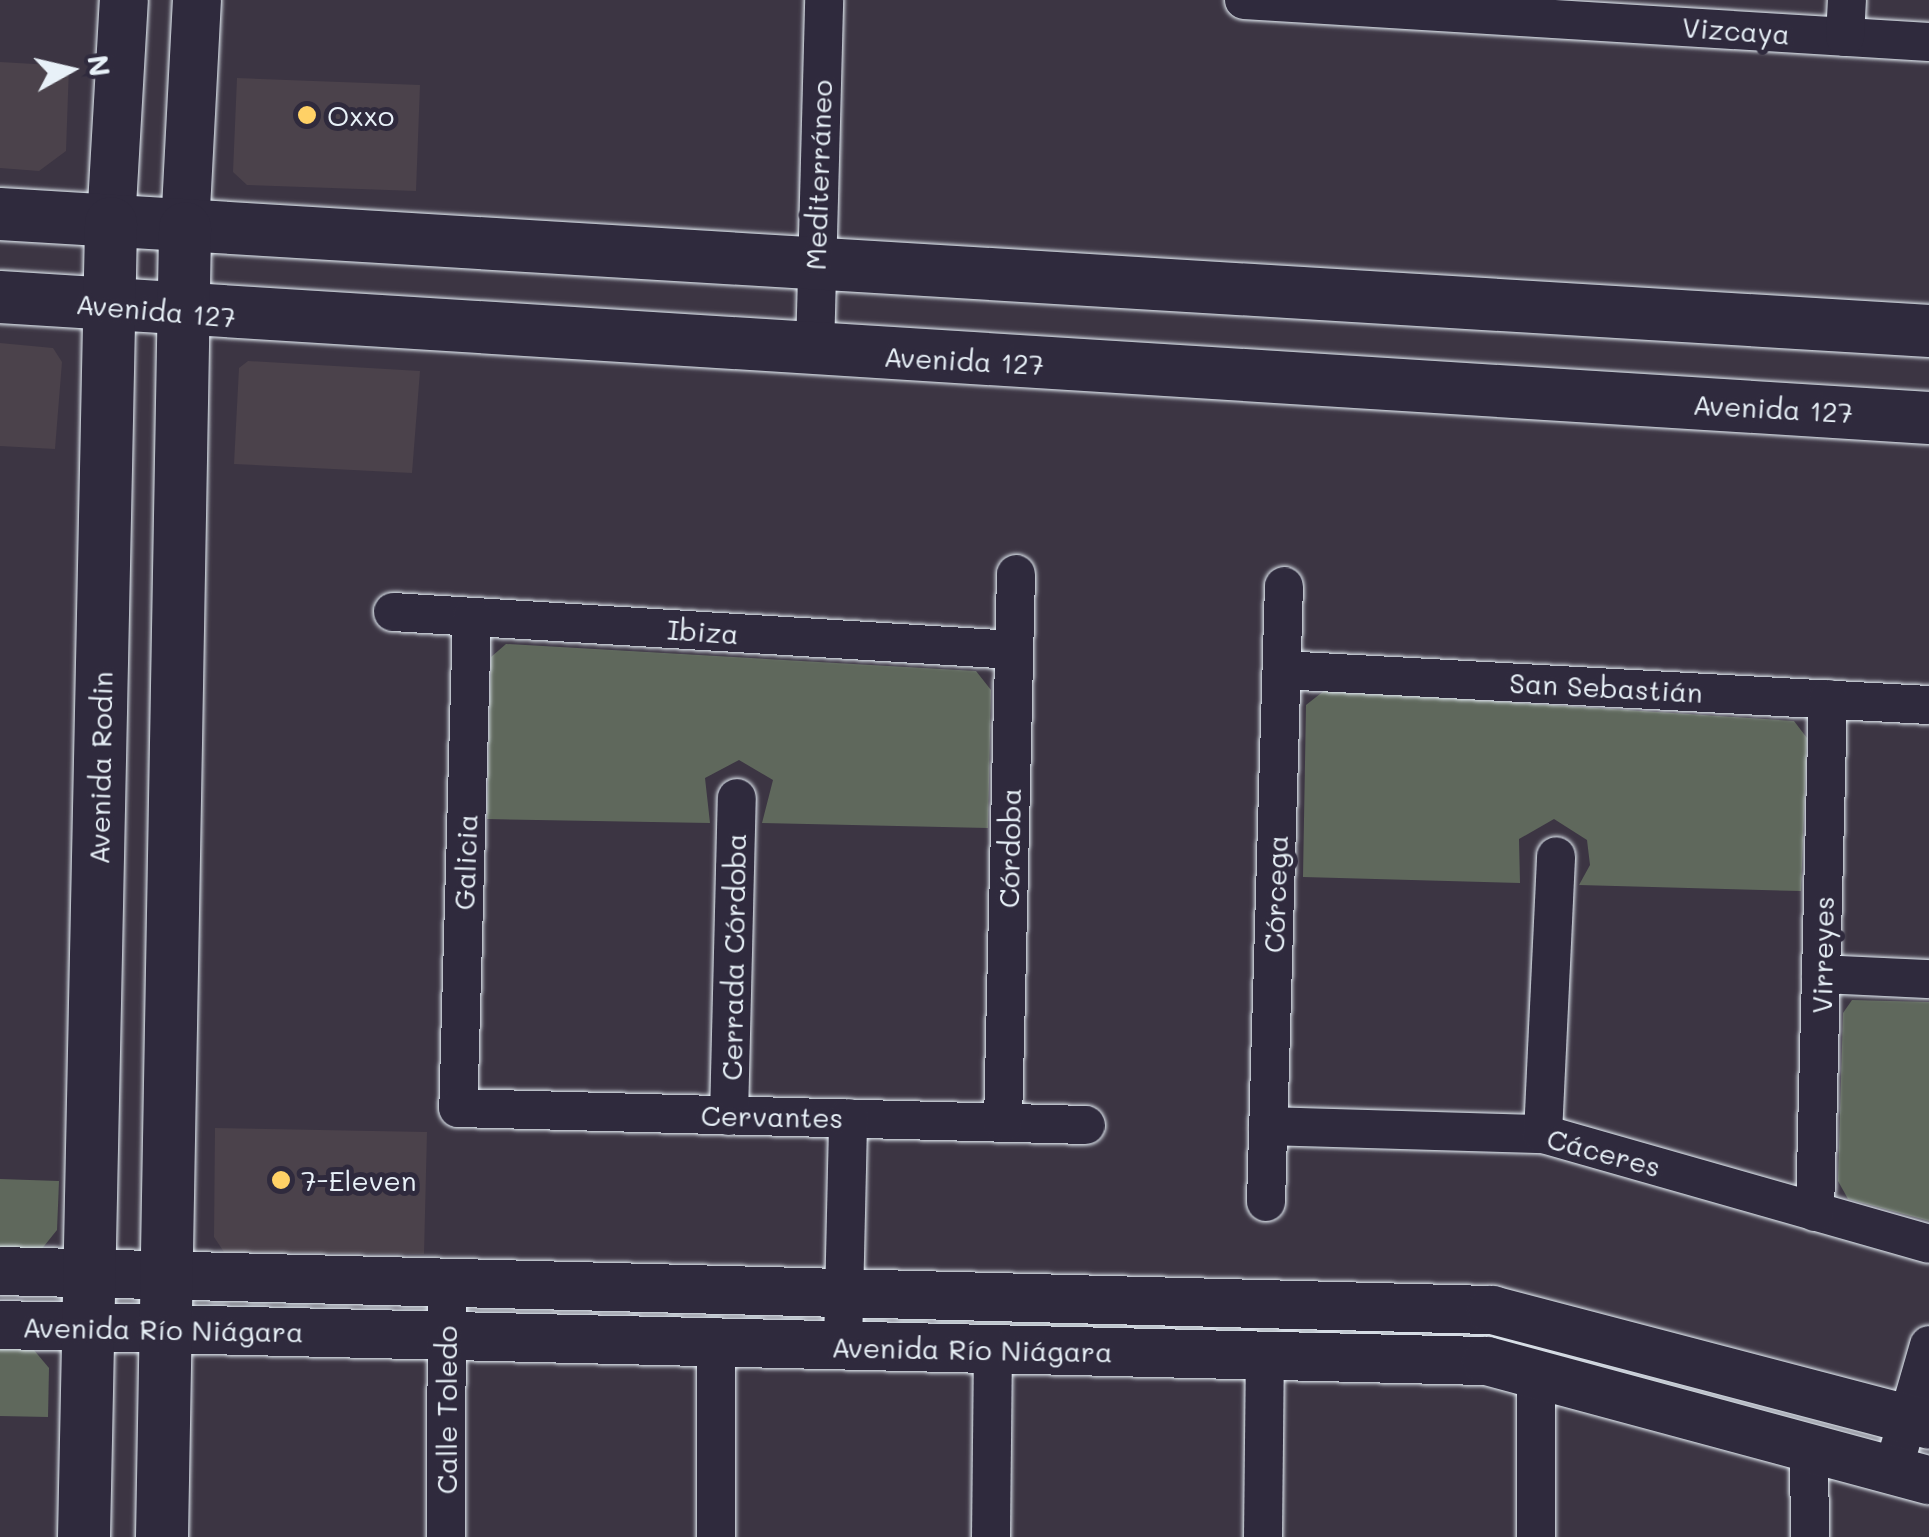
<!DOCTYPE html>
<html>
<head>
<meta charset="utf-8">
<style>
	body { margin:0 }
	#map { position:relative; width:1929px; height:1537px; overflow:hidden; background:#3c3543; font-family:Mali,sans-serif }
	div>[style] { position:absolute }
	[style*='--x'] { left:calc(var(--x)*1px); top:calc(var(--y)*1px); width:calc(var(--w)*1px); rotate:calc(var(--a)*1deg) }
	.built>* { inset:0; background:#4b424b }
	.green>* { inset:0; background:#5f685c }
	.roads { filter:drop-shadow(0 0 2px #e8f1f8) drop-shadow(0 0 2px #e8f1f8) }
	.minor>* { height:38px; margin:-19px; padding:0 19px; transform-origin:19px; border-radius:19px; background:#2f2a3d }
	.tertiary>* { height:48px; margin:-24px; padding:0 24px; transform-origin:24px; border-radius:24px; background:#2f2a3d }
	.secondary>* { height:52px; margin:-26px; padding:0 26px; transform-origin:26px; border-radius:26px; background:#2f2a3d }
	.dots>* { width:28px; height:28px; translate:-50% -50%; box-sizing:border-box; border:5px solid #2f2a3d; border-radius:50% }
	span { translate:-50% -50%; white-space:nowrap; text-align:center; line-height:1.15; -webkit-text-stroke:10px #2f2a3d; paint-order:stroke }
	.street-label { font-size:28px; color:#e8f1f8 }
	.poi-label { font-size:28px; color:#e8f1f8 }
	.left { translate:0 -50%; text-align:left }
	.north { position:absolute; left:20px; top:20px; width:100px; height:100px; -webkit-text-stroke:8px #2f2a3d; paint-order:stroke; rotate:82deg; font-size:28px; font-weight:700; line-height:40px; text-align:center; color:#e8f1f8 }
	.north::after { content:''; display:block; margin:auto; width:35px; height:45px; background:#e8f1f8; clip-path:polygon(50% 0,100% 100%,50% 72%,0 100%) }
</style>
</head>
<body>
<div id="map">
	<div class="built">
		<div style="clip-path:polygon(0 62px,69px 66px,66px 151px,39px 171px,0 168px)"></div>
		<div style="clip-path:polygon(237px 78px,420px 85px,416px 191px,247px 185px,233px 172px)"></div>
		<div style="clip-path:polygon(0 343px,53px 348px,62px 362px,55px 449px,0 446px)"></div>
		<div style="clip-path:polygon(248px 361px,420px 371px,412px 473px,234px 464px,239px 368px)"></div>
		<div style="clip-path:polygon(215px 1128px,427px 1132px,424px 1254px,224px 1252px,214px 1237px)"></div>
	</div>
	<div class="green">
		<div style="clip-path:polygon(506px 644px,976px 671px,991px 690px,988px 828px,762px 823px,773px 780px,739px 760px,705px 778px,710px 823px,487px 819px,491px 657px)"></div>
		<div style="clip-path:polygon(1325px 690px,1794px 721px,1807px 738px,1801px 891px,1579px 885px,1590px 865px,1587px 840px,1554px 819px,1519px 839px,1520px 883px,1303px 877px,1306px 705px)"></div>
		<div style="clip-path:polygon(1852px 1000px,1929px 1002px,1929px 1221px,1848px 1199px,1838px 1181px,1843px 1013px)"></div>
		<div style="clip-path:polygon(0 1179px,59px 1181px,57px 1230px,36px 1256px,0 1255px)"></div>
		<div style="clip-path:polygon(0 1342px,28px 1343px,49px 1368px,48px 1417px,0 1416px)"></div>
	</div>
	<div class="roads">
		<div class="minor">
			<div style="--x:1244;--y:0;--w:686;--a:3.51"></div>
			<div style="--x:1845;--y:37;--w:37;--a:-87"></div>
			<div style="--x:815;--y:351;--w:351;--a:-88.5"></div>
			<div style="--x:393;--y:612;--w:622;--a:3.5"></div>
			<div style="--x:472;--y:617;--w:491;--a:91.6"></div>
			<div style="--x:458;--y:1108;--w:628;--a:1.55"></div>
			<div style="--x:1282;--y:670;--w:648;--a:3.1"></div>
			<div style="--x:1821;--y:974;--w:108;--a:2.7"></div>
			<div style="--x:729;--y:1116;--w:318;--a:-88.6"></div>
			<div style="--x:1003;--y:1122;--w:548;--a:-88.64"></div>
			<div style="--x:1268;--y:1126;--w:275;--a:1.7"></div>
			<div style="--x:1543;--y:1134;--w:401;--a:15.9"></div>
			<div style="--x:1543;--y:1134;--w:278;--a:-87.3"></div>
			<div style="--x:1266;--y:1202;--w:616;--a:-88.33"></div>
			<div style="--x:1815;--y:1212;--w:513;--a:-88.55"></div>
			<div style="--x:843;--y:1345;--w:227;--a:-88.7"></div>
			<div style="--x:1536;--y:1374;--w:163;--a:90"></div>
			<div style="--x:1809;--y:1448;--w:89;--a:89.4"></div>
			<div style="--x:1893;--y:1470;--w:130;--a:-73.9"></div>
			<div style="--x:446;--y:1537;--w:254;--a:-89.8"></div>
			<div style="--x:716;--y:1537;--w:195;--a:-90"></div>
			<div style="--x:991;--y:1537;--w:188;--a:-89.4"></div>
			<div style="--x:1263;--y:1537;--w:181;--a:-89.4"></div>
		</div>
		<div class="tertiary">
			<div style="--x:111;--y:223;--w:223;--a:-86.7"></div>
			<div style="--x:185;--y:228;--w:228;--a:-87"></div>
			<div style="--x:0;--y:1271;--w:1493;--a:1.5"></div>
			<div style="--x:1492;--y:1310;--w:452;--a:14.7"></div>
			<div style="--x:0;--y:1325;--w:1487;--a:1.39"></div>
			<div style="--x:1487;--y:1361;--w:458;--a:15.1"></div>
		</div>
		<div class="secondary">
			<div style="--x:0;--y:214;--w:1933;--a:3.47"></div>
			<div style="--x:0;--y:297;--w:1933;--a:3.59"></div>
			<div style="--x:84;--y:1537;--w:1314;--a:-88.82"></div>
			<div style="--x:162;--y:1537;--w:1309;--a:-88.99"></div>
		</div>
	</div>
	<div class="dots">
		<div style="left:307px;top:115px;background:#ffd166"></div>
		<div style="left:281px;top:1180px;background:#ffd166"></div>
	</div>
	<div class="street-label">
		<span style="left:1736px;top:30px;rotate:4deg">Vizcaya</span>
		<span style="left:818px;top:175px;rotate:-88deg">Mediterráneo</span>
		<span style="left:156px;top:310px;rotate:5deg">Avenida 127</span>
		<span style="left:964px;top:360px;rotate:3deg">Avenida 127</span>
		<span style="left:1773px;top:408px;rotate:3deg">Avenida 127</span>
		<span style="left:703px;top:631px;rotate:4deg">Ibiza</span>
		<span style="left:1606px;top:687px;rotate:3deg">San Sebastián</span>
		<span style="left:100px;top:768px;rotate:-89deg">Avenida Rodin</span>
		<span style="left:1009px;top:848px;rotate:-89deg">Córdoba</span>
		<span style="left:465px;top:862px;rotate:-88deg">Galicia</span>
		<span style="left:1275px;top:894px;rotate:-88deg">Córcega</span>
		<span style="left:1822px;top:955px;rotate:-89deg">Virreyes</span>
		<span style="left:733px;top:957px;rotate:-89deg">Cerrada Córdoba</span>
		<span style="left:772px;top:1116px;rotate:1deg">Cervantes</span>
		<span style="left:1604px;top:1152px;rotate:15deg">Cáceres</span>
		<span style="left:163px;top:1329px;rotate:1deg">Avenida Río Niágara</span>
		<span style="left:972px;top:1349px;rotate:1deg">Avenida Río Niágara</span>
		<span style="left:446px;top:1410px;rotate:-90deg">Calle Toledo</span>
	</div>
	<div class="poi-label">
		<span class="left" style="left:327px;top:115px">Oxxo</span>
		<span class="left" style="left:301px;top:1180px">7-Eleven</span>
	</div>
	<div class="north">N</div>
</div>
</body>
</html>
